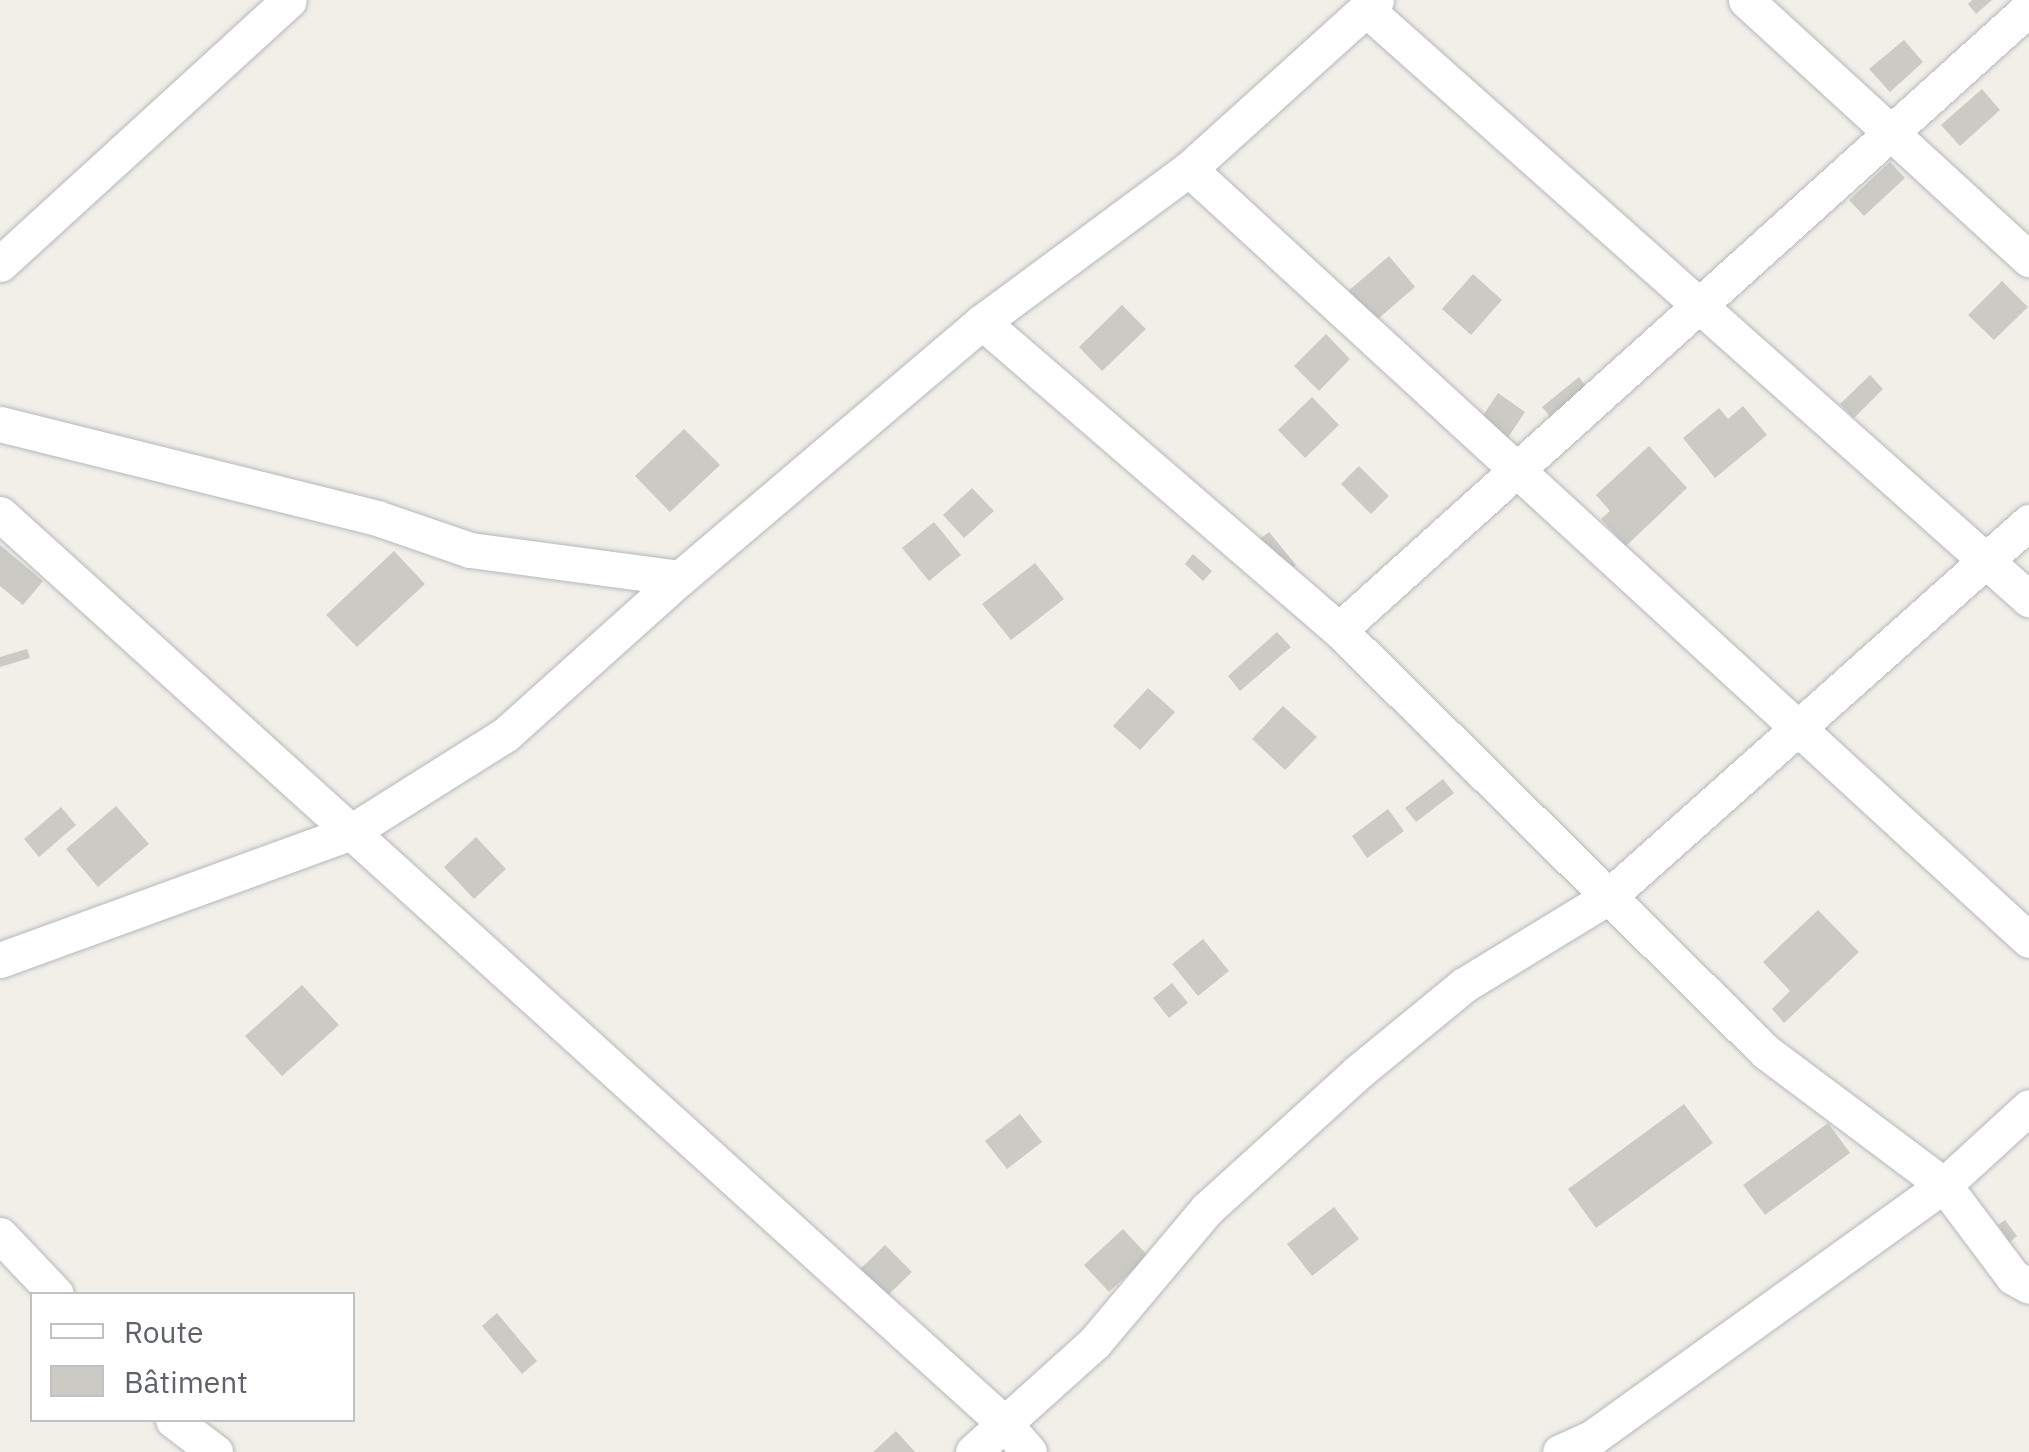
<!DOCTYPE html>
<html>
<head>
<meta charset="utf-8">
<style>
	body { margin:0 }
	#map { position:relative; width:2029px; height:1452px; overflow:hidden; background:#f1efe8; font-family:"IBM Plex Sans",sans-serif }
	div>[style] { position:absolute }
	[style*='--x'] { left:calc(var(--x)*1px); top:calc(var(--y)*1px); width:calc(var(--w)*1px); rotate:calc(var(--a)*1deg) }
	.building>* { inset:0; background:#cccac5 }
	.roads { filter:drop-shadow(0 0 2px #b5b8bc) drop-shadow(0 0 2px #b5b8bc) }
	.minor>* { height:35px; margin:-17.5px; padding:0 17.5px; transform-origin:17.5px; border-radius:17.5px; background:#fff }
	span { translate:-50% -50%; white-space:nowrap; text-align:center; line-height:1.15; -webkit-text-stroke:9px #fff; paint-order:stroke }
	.legend { position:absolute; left:30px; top:1292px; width:325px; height:130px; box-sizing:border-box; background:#fff; border:2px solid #bfc1c3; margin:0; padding:12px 18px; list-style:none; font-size:30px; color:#5f6368 }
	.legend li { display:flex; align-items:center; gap:20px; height:50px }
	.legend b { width:50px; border:2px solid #bfc1c3 }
</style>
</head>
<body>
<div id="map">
	<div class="building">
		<div style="clip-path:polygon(1972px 0,1992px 0,1976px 14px,1968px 4px)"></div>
		<div style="clip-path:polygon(1904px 40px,1923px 62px,1890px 92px,1869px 69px)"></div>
		<div style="clip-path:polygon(1982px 89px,2000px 110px,1960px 146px,1941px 125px)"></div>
		<div style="clip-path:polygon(1890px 162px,1905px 178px,1864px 216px,1849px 200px)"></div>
		<div style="clip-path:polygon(1389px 256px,1415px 287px,1372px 324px,1346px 293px)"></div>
		<div style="clip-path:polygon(1473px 274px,1502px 300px,1471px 335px,1442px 309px)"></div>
		<div style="clip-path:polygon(2002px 281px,2028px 307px,1994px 340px,1968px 315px)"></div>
		<div style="clip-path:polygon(1122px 305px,1146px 329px,1102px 371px,1079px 347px)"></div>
		<div style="clip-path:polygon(1326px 334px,1350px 359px,1319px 391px,1294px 366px)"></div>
		<div style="clip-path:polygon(1870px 375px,1883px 389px,1854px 418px,1840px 404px)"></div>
		<div style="clip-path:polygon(1579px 377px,1598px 402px,1561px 430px,1542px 407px)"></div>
		<div style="clip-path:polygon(1498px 393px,1525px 412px,1507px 439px,1480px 420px)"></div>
		<div style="clip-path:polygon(1312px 397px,1339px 425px,1305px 458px,1278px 430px)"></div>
		<div style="clip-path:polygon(1743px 406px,1767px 435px,1715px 478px,1683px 438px,1719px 408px,1728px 419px)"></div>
		<div style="clip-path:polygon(684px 429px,720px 465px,670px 512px,635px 476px)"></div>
		<div style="clip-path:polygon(1649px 446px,1687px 488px,1626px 546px,1601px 519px,1610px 511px,1596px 495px)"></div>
		<div style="clip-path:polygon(1359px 466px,1389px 496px,1371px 514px,1341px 484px)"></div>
		<div style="clip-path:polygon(972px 488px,994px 511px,964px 538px,943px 515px)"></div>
		<div style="clip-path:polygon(934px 522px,961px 555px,929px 581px,902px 548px)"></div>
		<div style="clip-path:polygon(1269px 532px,1296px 565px,1279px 579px,1252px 545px)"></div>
		<div style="clip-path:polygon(0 545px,43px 581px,23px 605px,0 586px)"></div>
		<div style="clip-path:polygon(394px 551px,425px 584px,357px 647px,326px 615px)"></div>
		<div style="clip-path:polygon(1193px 554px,1212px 571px,1203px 581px,1185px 564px)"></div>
		<div style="clip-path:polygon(1035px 563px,1064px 599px,1011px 640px,982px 604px)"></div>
		<div style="clip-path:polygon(1277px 632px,1291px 647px,1240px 691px,1228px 676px)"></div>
		<div style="clip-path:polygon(27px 649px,30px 658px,0 667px,0 657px)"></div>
		<div style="clip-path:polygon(1148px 688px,1175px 712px,1140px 750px,1113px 726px)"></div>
		<div style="clip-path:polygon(1283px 706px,1317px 737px,1285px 770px,1252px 739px)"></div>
		<div style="clip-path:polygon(1443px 779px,1454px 793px,1416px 822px,1405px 808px)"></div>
		<div style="clip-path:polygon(116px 806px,149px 844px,98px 887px,66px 849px)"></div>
		<div style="clip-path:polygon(61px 807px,76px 825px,39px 857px,24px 839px)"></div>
		<div style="clip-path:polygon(1388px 809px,1404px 831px,1367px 858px,1352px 836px)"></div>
		<div style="clip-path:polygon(476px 837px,506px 869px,474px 899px,444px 867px)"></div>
		<div style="clip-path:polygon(1818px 910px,1859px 952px,1784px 1023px,1772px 1009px,1790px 991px,1763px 962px)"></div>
		<div style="clip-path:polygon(1203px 939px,1229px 971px,1198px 996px,1172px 964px)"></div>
		<div style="clip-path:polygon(1172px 983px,1188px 1003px,1169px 1018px,1153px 998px)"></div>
		<div style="clip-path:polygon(302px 985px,339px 1025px,282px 1076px,245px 1036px)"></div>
		<div style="clip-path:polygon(1684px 1104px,1713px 1143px,1596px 1228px,1568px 1189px)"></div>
		<div style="clip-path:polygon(1020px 1114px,1042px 1142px,1007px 1169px,985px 1141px)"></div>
		<div style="clip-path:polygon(1828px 1123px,1850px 1153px,1765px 1215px,1743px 1185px)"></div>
		<div style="clip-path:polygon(1334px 1207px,1359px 1239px,1312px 1276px,1287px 1244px)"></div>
		<div style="clip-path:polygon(2005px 1220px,2017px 1236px,2010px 1242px,1998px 1225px)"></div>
		<div style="clip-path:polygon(1123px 1229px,1148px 1256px,1109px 1292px,1084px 1265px)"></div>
		<div style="clip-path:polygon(885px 1245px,912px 1272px,882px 1301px,855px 1274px)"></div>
		<div style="clip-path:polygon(497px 1313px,537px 1361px,522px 1374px,482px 1326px)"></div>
		<div style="clip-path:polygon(896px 1431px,915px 1452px,873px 1452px)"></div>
	</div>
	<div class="roads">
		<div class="minor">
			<div style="--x:1746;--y:0;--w:384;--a:42.5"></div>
			<div style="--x:1366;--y:9;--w:888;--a:41.67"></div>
			<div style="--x:1189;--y:169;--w:1140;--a:42.55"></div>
			<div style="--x:0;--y:264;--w:391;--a:-42.4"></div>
			<div style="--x:982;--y:322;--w:472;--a:40.8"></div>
			<div style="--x:1339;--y:630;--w:600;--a:44.66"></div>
			<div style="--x:1766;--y:1052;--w:222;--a:36.8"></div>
			<div style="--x:1944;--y:1185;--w:115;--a:53.1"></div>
			<div style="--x:2013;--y:1277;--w:18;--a:29"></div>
			<div style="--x:0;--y:424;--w:389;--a:14"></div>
			<div style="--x:377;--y:518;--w:98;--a:19"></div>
			<div style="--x:470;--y:550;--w:212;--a:7.6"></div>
			<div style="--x:0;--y:514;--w:1354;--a:42.16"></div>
			<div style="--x:1004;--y:1423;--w:38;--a:49"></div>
			<div style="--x:1339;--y:630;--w:929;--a:-42.03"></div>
			<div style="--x:0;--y:960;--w:371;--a:-20"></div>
			<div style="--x:349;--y:833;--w:186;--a:-32.2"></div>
			<div style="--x:506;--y:734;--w:234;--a:-41.9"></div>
			<div style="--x:680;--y:578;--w:396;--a:-40.3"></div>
			<div style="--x:982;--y:322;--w:257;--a:-36.5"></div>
			<div style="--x:1189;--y:169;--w:252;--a:-42.1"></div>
			<div style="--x:0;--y:1235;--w:81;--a:46.5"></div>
			<div style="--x:173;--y:1420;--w:53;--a:37.3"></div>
			<div style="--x:973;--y:1452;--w:164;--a:-42"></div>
			<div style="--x:1095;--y:1342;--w:174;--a:-49.9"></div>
			<div style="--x:1207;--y:1209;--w:204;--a:-42.2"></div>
			<div style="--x:1358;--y:1072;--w:137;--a:-39.4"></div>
			<div style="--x:1464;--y:985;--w:169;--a:-31.4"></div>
			<div style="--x:1608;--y:897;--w:564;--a:-41.69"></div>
			<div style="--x:1560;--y:1452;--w:36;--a:-24"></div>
			<div style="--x:1593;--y:1437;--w:432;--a:-35.7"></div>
			<div style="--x:1944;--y:1185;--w:115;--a:-42.5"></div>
		</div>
	</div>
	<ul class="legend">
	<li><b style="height:12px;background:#fff"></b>Route</li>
	<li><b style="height:28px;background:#cccac5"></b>Bâtiment</li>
	</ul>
</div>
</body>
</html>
